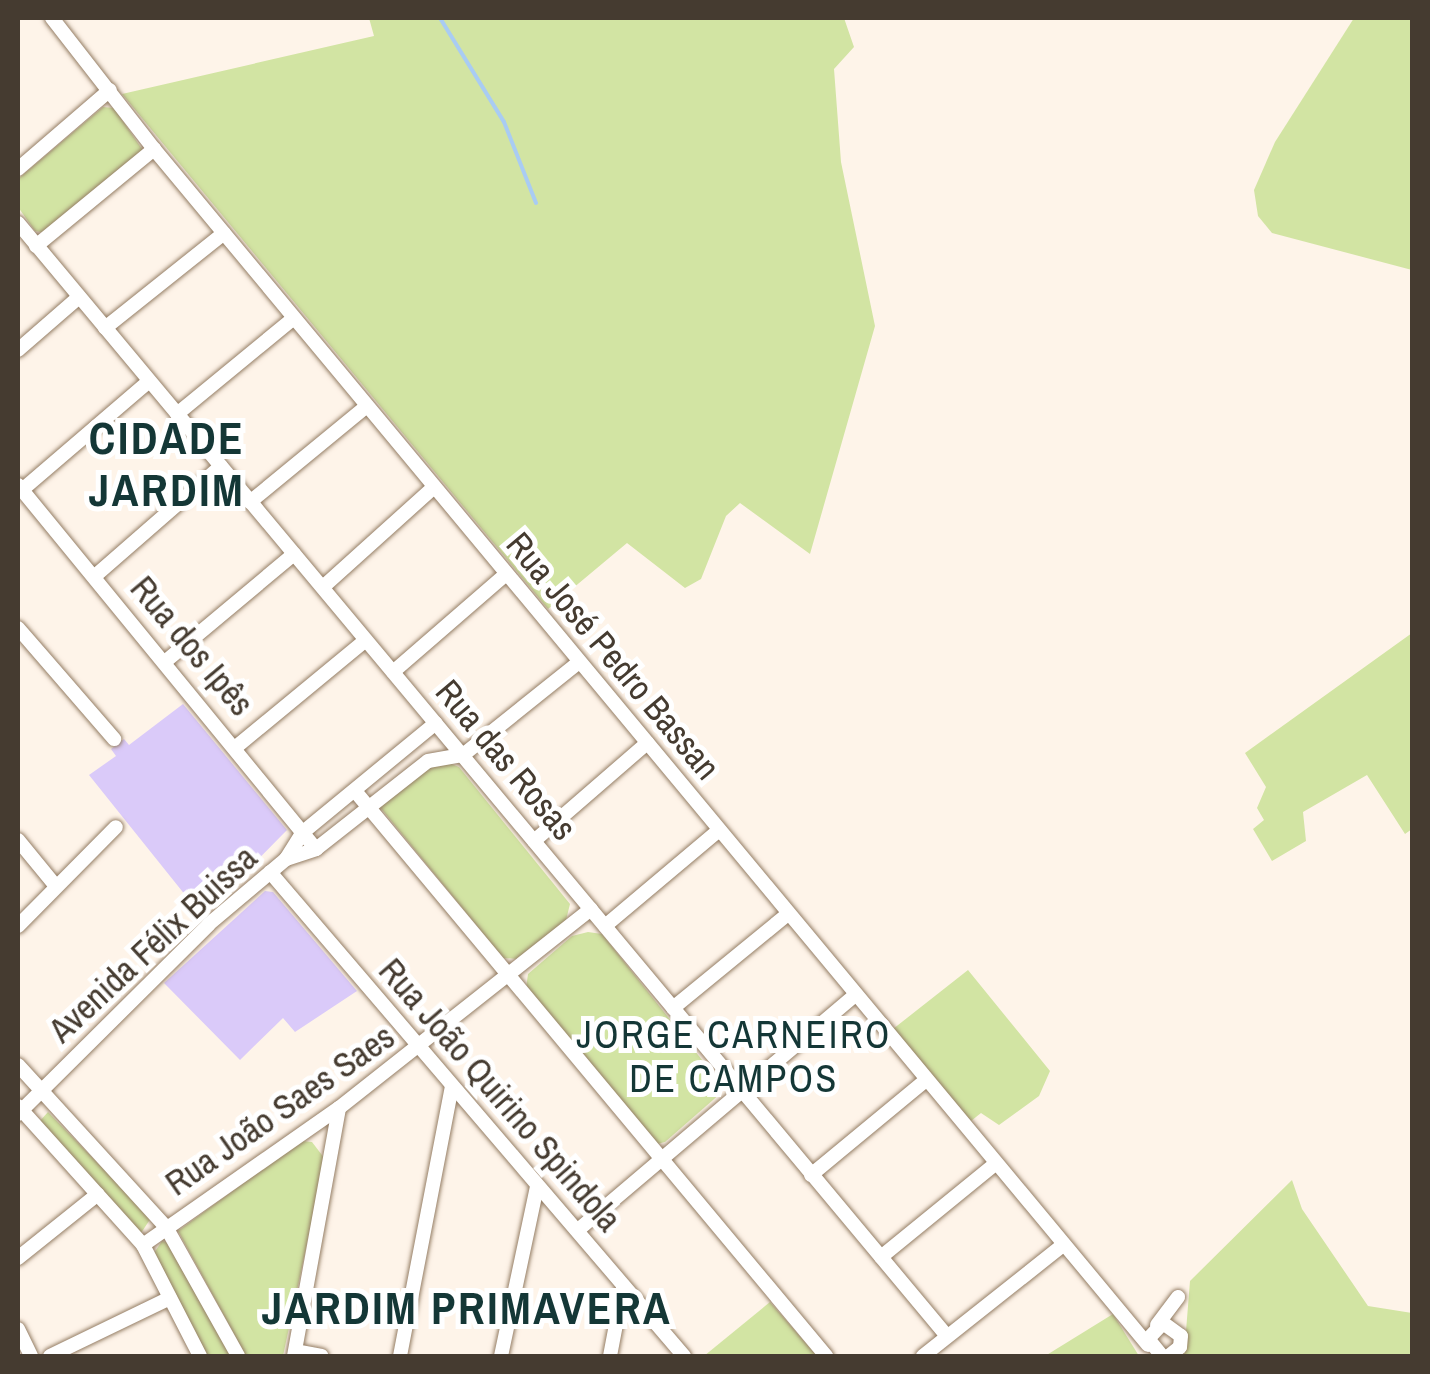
<!DOCTYPE html>
<html>
<head>
<meta charset="utf-8">
<style>
	body { margin:0 }
	#map { position:relative; width:1430px; height:1374px; overflow:hidden; background:#fef4e9; font-family:"Archivo Narrow",sans-serif }
	div>[style] { position:absolute }
	[style*='--x'] { left:calc(var(--x)*1px); top:calc(var(--y)*1px); width:calc(var(--w)*1px); rotate:calc(var(--a)*1deg) }
	.green>* { inset:0; background:#d2e4a3 }
	.stream>* { height:4px; margin:-2px; padding:0 2px; transform-origin:2px; border-radius:2px; background:#a9ccf3 }
	.building>* { inset:0; background:#dacaf9 }
	.roads { filter:drop-shadow(0 0 2px #947d64) drop-shadow(0 0 2px #947d64) }
	.minor>* { height:14px; margin:-7px; padding:0 7px; transform-origin:7px; border-radius:7px; background:#fff }
	span { translate:-50% -50%; white-space:nowrap; text-align:center; line-height:1.15; -webkit-text-stroke:10px #fff; paint-order:stroke }
	.street-label { font-size:35px; color:#453b30 }
	.neighbourhood-label { font-size:38px; color:#143736; letter-spacing:2.5px }
	.district-label { font-size:45px; color:#143736; font-weight:700; letter-spacing:2.5px }
	.frame { position:absolute; inset:0; border:20px solid #453b30; pointer-events:none }
</style>
</head>
<body>
<div id="map">
	<div class="green">
		<div style="clip-path:polygon(369px 18px,844px 18px,854px 47px,834px 69px,841px 162px,875px 326px,810px 554px,740px 503px,726px 516px,701px 579px,685px 588px,627px 543px,548px 609px,122px 94px,374px 36px)"></div>
		<div style="clip-path:polygon(1354px 18px,1412px 18px,1412px 270px,1272px 233px,1258px 216px,1254px 190px,1275px 142px)"></div>
		<div style="clip-path:polygon(103px 107px,114px 108px,144px 152px,46px 233px,35px 231px,18px 207px,18px 179px)"></div>
		<div style="clip-path:polygon(1412px 633px,1412px 829px,1405px 834px,1367px 775px,1303px 812px,1306px 841px,1272px 861px,1253px 829px,1264px 820px,1257px 808px,1266px 787px,1245px 753px)"></div>
		<div style="clip-path:polygon(444px 761px,459px 767px,570px 904px,566px 920px,519px 959px,503px 958px,379px 806px,423px 764px)"></div>
		<div style="clip-path:polygon(588px 932px,602px 934px,718px 1080px,721px 1093px,665px 1142px,657px 1144px,526px 989px,528px 974px,572px 936px)"></div>
		<div style="clip-path:polygon(968px 970px,1050px 1071px,1039px 1096px,999px 1125px,981px 1113px,971px 1121px,893px 1029px)"></div>
		<div style="clip-path:polygon(48px 1112px,151px 1218px,141px 1233px,39px 1122px)"></div>
		<div style="clip-path:polygon(301px 1141px,312px 1142px,325px 1159px,283px 1356px,246px 1356px,178px 1231px)"></div>
		<div style="clip-path:polygon(1292px 1180px,1302px 1209px,1368px 1306px,1412px 1313px,1412px 1356px,1184px 1356px,1190px 1281px)"></div>
		<div style="clip-path:polygon(162px 1241px,169px 1243px,231px 1356px,207px 1356px,154px 1253px)"></div>
		<div style="clip-path:polygon(770px 1302px,817px 1356px,704px 1356px)"></div>
		<div style="clip-path:polygon(1113px 1314px,1139px 1356px,1045px 1356px)"></div>
	</div>
	<div class="stream">
		<div style="--x:440;--y:18;--w:122;--a:58.4"></div>
		<div style="--x:504;--y:122;--w:87;--a:68.4"></div>
	</div>
	<div class="building">
		<div style="clip-path:polygon(183px 704px,287px 830px,202px 916px,89px 775px,116px 756px,111px 749px,124px 739px,129px 745px)"></div>
		<div style="clip-path:polygon(265px 891px,273px 892px,357px 991px,295px 1032px,283px 1018px,240px 1060px,164px 983px)"></div>
	</div>
	<div class="roads">
		<div class="minor">
			<div style="--x:52;--y:18;--w:166;--a:52.1"></div>
			<div style="--x:154;--y:149;--w:1555;--a:50.27"></div>
			<div style="--x:18;--y:169;--w:121;--a:-40.7"></div>
			<div style="--x:18;--y:223;--w:1450;--a:50.15"></div>
			<div style="--x:36;--y:246;--w:153;--a:-39.4"></div>
			<div style="--x:105;--y:328;--w:152;--a:-38.6"></div>
			<div style="--x:18;--y:350;--w:81;--a:-41"></div>
			<div style="--x:177;--y:414;--w:151;--a:-39.4"></div>
			<div style="--x:18;--y:485;--w:470;--a:50.7"></div>
			<div style="--x:22;--y:490;--w:167;--a:-40.6"></div>
			<div style="--x:250;--y:502;--w:151;--a:-39.4"></div>
			<div style="--x:95;--y:576;--w:167;--a:-41.1"></div>
			<div style="--x:323;--y:587;--w:149;--a:-42"></div>
			<div style="--x:18;--y:628;--w:147;--a:49.1"></div>
			<div style="--x:166;--y:661;--w:167;--a:-39.9"></div>
			<div style="--x:393;--y:672;--w:150;--a:-40.9"></div>
			<div style="--x:236;--y:747;--w:168;--a:-39.5"></div>
			<div style="--x:355;--y:791;--w:736;--a:50.18"></div>
			<div style="--x:18;--y:840;--w:58;--a:50.6"></div>
			<div style="--x:534;--y:841;--w:150;--a:-40.9"></div>
			<div style="--x:286;--y:859;--w:32;--a:-18"></div>
			<div style="--x:316;--y:849;--w:142;--a:-38.2"></div>
			<div style="--x:428;--y:761;--w:36;--a:-10"></div>
			<div style="--x:463;--y:755;--w:149;--a:-38.7"></div>
			<div style="--x:270;--y:872;--w:637;--a:49.46"></div>
			<div style="--x:18;--y:926;--w:139;--a:-45.3"></div>
			<div style="--x:605;--y:926;--w:149;--a:-40.1"></div>
			<div style="--x:673;--y:1008;--w:149;--a:-39.3"></div>
			<div style="--x:18;--y:1065;--w:219;--a:47.6"></div>
			<div style="--x:166;--y:1227;--w:148;--a:60.8"></div>
			<div style="--x:18;--y:1106;--w:187;--a:48"></div>
			<div style="--x:143;--y:1245;--w:125;--a:62.8"></div>
			<div style="--x:18;--y:1114;--w:269;--a:-44.8"></div>
			<div style="--x:209;--y:924;--w:101;--a:-40.2"></div>
			<div style="--x:286;--y:859;--w:31;--a:-58"></div>
			<div style="--x:302;--y:833;--w:173;--a:-39.4"></div>
			<div style="--x:811;--y:1175;--w:149;--a:-39.6"></div>
			<div style="--x:578;--y:1230;--w:363;--a:-40.3"></div>
			<div style="--x:143;--y:1245;--w:239;--a:-35"></div>
			<div style="--x:339;--y:1108;--w:321;--a:-38.3"></div>
			<div style="--x:881;--y:1257;--w:147;--a:-39.2"></div>
			<div style="--x:18;--y:1258;--w:102;--a:-38.7"></div>
			<div style="--x:1157;--y:1325;--w:35;--a:-53"></div>
			<div style="--x:18;--y:1329;--w:30;--a:64"></div>
			<div style="--x:296;--y:1351;--w:26;--a:11"></div>
			<div style="--x:50;--y:1356;--w:133;--a:-25.8"></div>
			<div style="--x:294;--y:1356;--w:252;--a:-79.7"></div>
			<div style="--x:400;--y:1356;--w:275;--a:-79.1"></div>
			<div style="--x:501;--y:1356;--w:173;--a:-78"></div>
			<div style="--x:610;--y:1356;--w:69;--a:-79.2"></div>
			<div style="--x:923;--y:1356;--w:179;--a:-38.4"></div>
			<div style="--x:1162;--y:1356;--w:22;--a:-129"></div>
			<div style="--x:1148;--y:1339;--w:22;--a:-47"></div>
			<div style="--x:1163;--y:1323;--w:22;--a:36"></div>
			<div style="--x:1181;--y:1336;--w:11;--a:95"></div>
			<div style="--x:1180;--y:1347;--w:14;--a:141"></div>
		</div>
	</div>
	<div class="street-label">
		<span style="left:192px;top:646px;rotate:50deg">Rua dos Ipês</span>
		<span style="left:613px;top:656px;rotate:50deg">Rua José Pedro Bassan</span>
		<span style="left:506px;top:760px;rotate:50deg">Rua das Rosas</span>
		<span style="left:153px;top:944px;rotate:-43deg">Avenida Félix Buissa</span>
		<span style="left:500px;top:1095px;rotate:49deg">Rua João Quirino Spindola</span>
		<span style="left:280px;top:1110px;rotate:-35deg">Rua João Saes Saes</span>
	</div>
	<div class="neighbourhood-label">
		<span style="left:734px;top:1057px">JORGE CARNEIRO<br>DE CAMPOS</span>
	</div>
	<div class="district-label">
		<span style="left:167px;top:464px">CIDADE<br>JARDIM</span>
		<span style="left:467px;top:1308px">JARDIM PRIMAVERA</span>
	</div>
	<div class="frame"></div>
</div>
</body>
</html>
